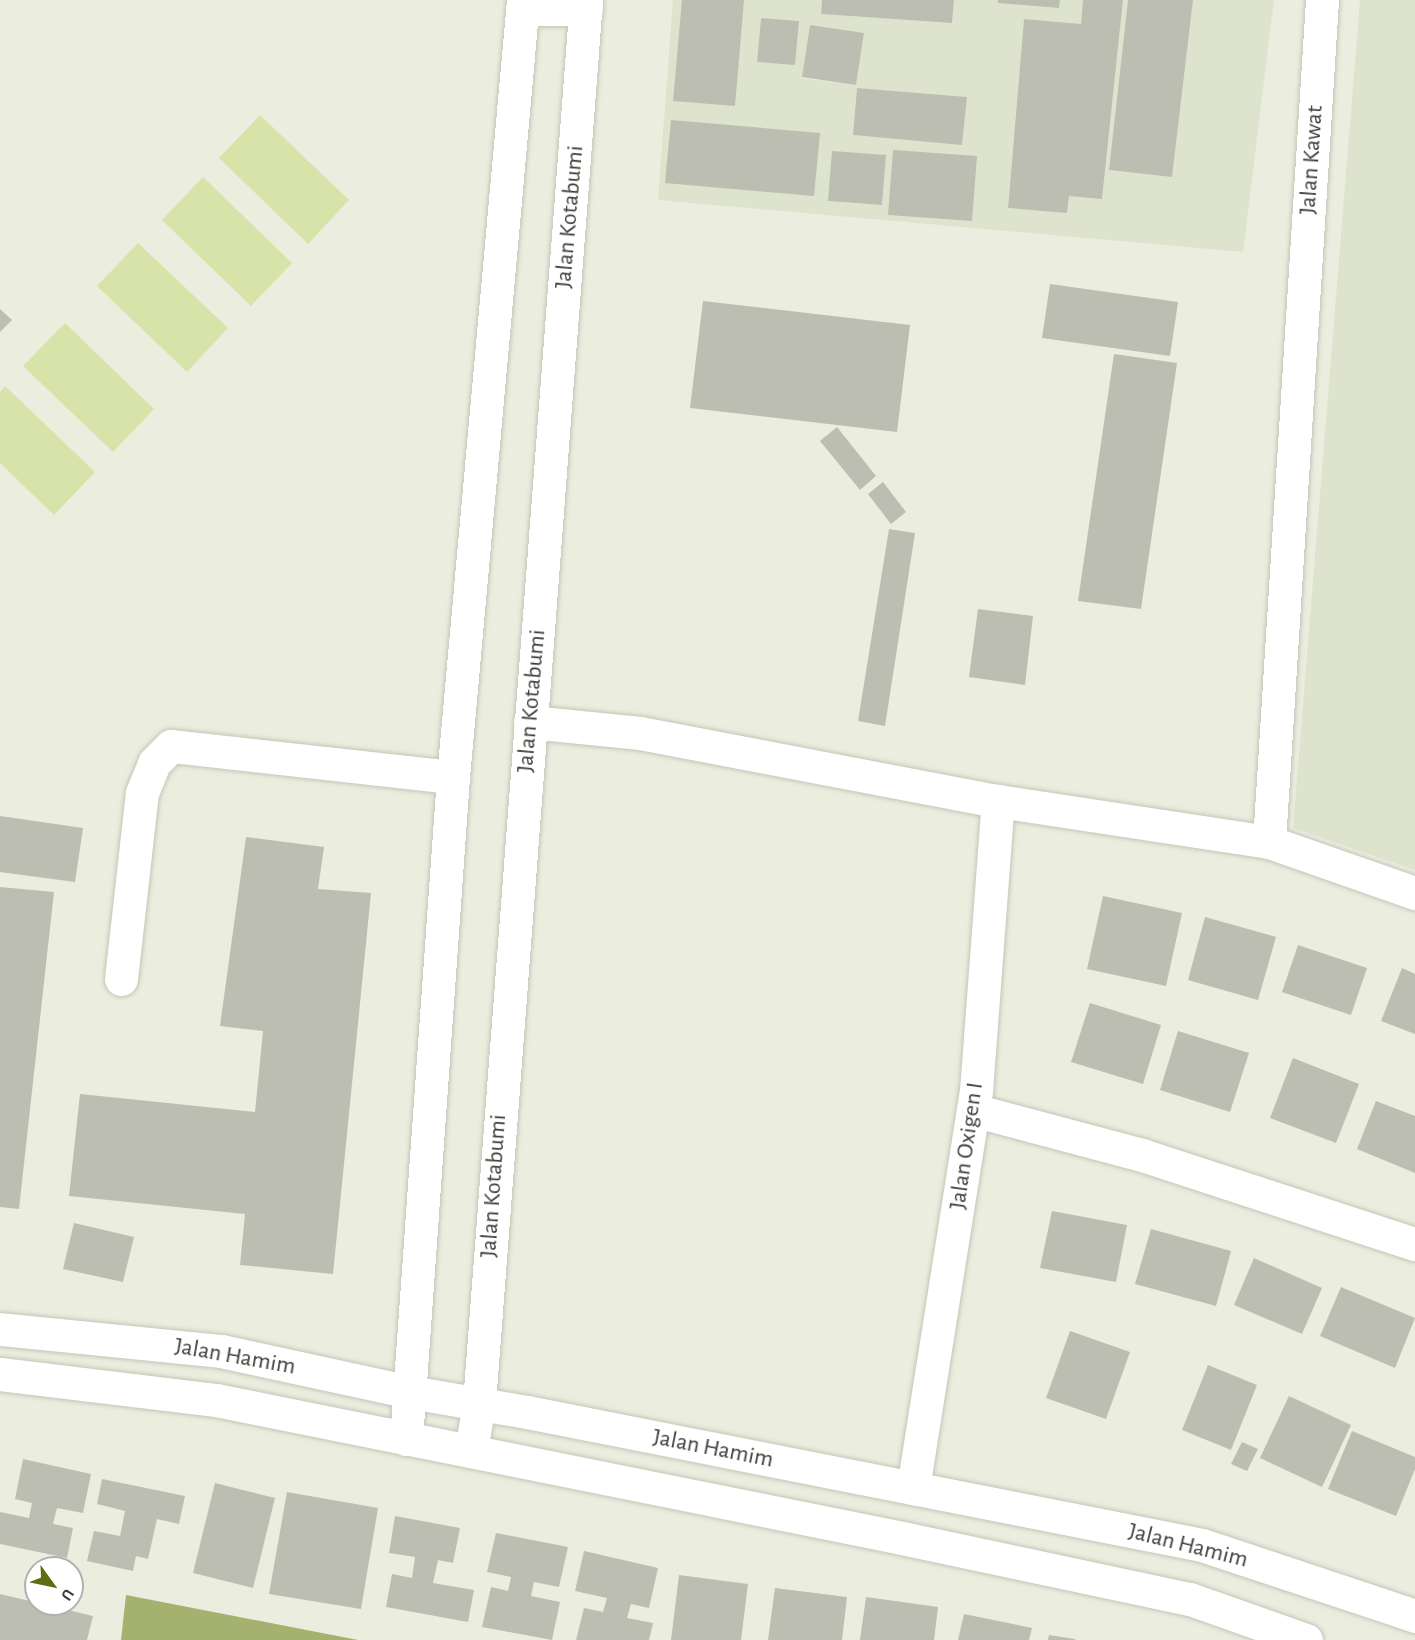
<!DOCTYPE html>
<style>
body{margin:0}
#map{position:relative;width:1415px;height:1640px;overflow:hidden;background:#ebeedf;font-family:"Alegreya Sans",sans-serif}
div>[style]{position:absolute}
.built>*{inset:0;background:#dee3cd}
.green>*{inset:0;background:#d7e3a8}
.forest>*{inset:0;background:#a5b16f}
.building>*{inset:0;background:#bbbeb0}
.roads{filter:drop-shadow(0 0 2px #c3c6b8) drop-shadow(0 0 2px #c3c6b8)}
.minor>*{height:33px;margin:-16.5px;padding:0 16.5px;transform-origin:16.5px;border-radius:16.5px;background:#fff}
span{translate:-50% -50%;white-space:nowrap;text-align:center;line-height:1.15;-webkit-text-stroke:5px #fff;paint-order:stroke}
.street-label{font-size:24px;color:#3c3e38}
.north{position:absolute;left:24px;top:1556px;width:60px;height:60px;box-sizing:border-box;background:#fff;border:2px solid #b1b2af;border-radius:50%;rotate:123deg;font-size:16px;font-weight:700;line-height:24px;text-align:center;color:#3c3e38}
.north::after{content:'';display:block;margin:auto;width:21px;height:27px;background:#606c14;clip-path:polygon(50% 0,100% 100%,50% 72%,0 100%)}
</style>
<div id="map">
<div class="built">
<i style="clip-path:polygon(evenodd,673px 0,822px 0,821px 14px,952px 23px,954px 0,998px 0,998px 3px,1059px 8px,1060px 0,1083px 0,1081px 24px,1024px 19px,1008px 207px,1067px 213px,1069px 196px,1102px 198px,1123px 0,1128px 0,1109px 170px,1172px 177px,1193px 0,1274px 0,1243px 252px,658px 200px,673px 0,761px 18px,799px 21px,795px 65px,757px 62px,761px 18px,673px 0,810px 25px,864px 33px,856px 85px,802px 78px,810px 25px,673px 0,857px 88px,967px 97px,962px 144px,853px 135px,857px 88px,673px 0,893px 150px,972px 221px,889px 215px,893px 150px,673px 0,886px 155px,882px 205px,828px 201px,886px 155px)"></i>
<i style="clip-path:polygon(1360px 0,1415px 0,1415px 870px,1293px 828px)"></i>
</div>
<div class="green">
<i style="clip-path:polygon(260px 115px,349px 200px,308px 244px,219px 158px)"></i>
<i style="clip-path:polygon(203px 177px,292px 263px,251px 306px,162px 220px)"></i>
<i style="clip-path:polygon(138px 243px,228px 328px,187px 372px,97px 286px)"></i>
<i style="clip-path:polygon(65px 323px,154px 409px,113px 452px,23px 366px)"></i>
<i style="clip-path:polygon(5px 386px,95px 472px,54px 515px,0 463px,0 392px)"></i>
</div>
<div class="forest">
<i style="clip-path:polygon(126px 1595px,358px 1640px,121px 1640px)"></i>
</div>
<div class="building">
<i style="clip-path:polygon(682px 0,744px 0,735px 106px,673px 101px)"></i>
<i style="clip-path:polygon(822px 0,954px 0,952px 23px,821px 14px)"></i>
<i style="clip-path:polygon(998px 0,1060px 0,1059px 8px,998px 3px)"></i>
<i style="clip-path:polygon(1083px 0,1123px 0,1102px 199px,1069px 196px,1067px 213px,1008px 208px,1024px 19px,1081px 24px)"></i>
<i style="clip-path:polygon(1128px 0,1193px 0,1172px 177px,1109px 170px)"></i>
<i style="clip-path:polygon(761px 18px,799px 21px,795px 65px,757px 62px)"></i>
<i style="clip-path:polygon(810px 25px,864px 33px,856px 85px,802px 77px)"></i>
<i style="clip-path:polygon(857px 88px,967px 97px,962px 145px,853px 135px)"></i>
<i style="clip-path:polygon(671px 120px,820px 133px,814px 196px,665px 183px)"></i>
<i style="clip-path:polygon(893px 150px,977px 156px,972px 221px,888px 215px)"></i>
<i style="clip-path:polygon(832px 151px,886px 155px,882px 205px,828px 201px)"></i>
<i style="clip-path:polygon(1050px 284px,1178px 302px,1170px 356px,1042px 338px)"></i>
<i style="clip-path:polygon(703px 301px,910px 325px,897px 432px,690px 408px)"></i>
<i style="clip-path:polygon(0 309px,12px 320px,0 332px)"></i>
<i style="clip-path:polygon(1114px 354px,1177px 363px,1141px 609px,1078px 601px)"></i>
<i style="clip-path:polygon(837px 427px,876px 476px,860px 490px,820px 441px)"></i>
<i style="clip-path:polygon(883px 482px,906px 512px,891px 524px,868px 494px)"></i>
<i style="clip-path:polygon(889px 529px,915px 533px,885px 726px,858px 721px)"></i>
<i style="clip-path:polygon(978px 609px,1033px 616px,1025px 685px,969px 677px)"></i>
<i style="clip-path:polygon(0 816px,83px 828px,75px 882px,0 872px)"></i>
<i style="clip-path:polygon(246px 837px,324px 847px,318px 889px,371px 893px,333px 1274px,240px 1265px,245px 1214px,69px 1196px,80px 1094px,255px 1112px,263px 1031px,220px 1026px)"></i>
<i style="clip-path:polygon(0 887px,54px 892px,19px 1209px,0 1207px)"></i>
<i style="clip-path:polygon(1103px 896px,1182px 913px,1166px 986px,1087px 969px)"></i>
<i style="clip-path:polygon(1205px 917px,1276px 937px,1258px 1000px,1188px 980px)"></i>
<i style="clip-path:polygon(1298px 945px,1367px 968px,1351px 1015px,1282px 992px)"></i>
<i style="clip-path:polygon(1402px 968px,1415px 974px,1415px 1034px,1381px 1021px)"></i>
<i style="clip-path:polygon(1090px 1003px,1161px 1025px,1143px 1084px,1071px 1062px)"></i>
<i style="clip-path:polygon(1178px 1031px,1249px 1053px,1230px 1112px,1160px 1090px)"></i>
<i style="clip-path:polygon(1293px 1058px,1359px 1084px,1336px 1143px,1270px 1118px)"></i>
<i style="clip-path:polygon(1376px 1101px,1415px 1116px,1415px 1173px,1357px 1149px)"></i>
<i style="clip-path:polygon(1052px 1211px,1127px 1225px,1116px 1282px,1040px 1268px)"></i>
<i style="clip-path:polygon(74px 1223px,134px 1237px,123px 1282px,63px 1269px)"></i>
<i style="clip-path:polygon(1151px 1229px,1231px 1251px,1216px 1306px,1135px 1284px)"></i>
<i style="clip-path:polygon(1254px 1258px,1322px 1288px,1302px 1334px,1234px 1305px)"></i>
<i style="clip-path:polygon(1341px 1287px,1415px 1318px,1395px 1368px,1320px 1336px)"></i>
<i style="clip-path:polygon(1070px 1331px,1130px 1352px,1106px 1419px,1046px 1398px)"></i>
<i style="clip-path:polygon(1208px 1365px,1257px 1385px,1231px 1450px,1182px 1430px)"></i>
<i style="clip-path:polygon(1289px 1396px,1351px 1425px,1322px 1487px,1260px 1458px)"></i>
<i style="clip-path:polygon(1352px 1431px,1415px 1457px,1415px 1469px,1396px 1516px,1328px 1489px)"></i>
<i style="clip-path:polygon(1242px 1442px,1258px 1449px,1247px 1471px,1231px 1464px)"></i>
<i style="clip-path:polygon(23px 1459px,91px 1474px,83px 1513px,57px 1508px,53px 1524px,73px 1528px,67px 1558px,0 1544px,0 1512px,29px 1518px,32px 1503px,15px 1499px)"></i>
<i style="clip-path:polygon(102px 1479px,185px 1496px,179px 1524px,157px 1519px,148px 1559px,136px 1556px,133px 1571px,87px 1561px,94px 1531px,120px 1536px,125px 1511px,97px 1504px)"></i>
<i style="clip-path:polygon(215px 1483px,275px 1498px,253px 1588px,193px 1573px)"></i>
<i style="clip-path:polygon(287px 1492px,378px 1508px,361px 1609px,269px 1594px)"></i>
<i style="clip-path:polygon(395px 1516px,460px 1528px,453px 1563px,438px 1560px,433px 1583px,474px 1590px,468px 1622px,386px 1607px,392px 1574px,412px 1578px,415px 1557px,389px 1553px)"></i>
<i style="clip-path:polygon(496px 1533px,568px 1547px,559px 1587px,534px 1582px,531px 1596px,560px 1602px,552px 1640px,482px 1627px,491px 1587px,508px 1591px,511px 1577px,487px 1572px)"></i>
<i style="clip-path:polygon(584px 1551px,658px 1568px,649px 1608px,631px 1604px,627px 1618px,653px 1623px,649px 1640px,576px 1640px,584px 1608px,603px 1612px,607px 1598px,575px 1591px)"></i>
<i style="clip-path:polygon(679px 1575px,748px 1584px,741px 1640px,671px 1640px)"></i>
<i style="clip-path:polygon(775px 1588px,847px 1597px,842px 1640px,768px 1640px)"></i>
<i style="clip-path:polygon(0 1594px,93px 1616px,87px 1640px,0 1640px)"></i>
<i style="clip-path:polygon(866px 1597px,938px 1607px,934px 1640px,860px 1640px)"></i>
<i style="clip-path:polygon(964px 1614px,1032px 1628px,1029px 1640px,958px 1640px)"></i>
<i style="clip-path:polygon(1049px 1635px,1075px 1639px,1075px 1640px,1048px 1640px)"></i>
</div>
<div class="roads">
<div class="minor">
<i style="left:1322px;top:0;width:844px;rotate:93.6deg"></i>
<i style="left:1269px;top:842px;width:155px;rotate:19.3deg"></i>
<i style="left:523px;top:9px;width:63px"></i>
<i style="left:530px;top:722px;width:111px;rotate:5.7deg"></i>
<i style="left:640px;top:733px;width:364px;rotate:10.8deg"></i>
<i style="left:998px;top:801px;width:274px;rotate:8.6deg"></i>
<i style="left:121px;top:979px;width:187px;rotate:-83.6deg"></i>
<i style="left:142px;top:793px;width:32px;rotate:-68deg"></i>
<i style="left:154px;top:763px;width:24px;rotate:-45deg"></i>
<i style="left:171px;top:746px;width:284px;rotate:6.3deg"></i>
<i style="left:973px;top:1110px;width:175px;rotate:14.9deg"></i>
<i style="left:1142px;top:1155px;width:287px;rotate:18.1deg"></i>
<i style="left:0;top:1329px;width:222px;rotate:5.7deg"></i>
<i style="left:221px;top:1351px;width:193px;rotate:12.2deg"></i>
<i style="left:410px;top:1392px;width:119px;rotate:9.7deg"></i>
<i style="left:527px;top:1412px;width:688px;rotate:11.15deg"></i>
<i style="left:1202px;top:1545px;width:225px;rotate:18.4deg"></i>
<i style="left:0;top:1374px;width:218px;rotate:6.9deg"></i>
<i style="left:216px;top:1400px;width:700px;rotate:11.37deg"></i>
<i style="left:902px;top:1538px;width:294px;rotate:12deg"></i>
<i style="left:1190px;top:1599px;width:123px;rotate:19.5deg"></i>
<i style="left:406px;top:1439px;width:664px;rotate:-85.94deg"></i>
<i style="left:453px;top:777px;width:780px;rotate:-84.85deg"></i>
<i style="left:471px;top:1451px;width:49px;rotate:-80.5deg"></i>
<i style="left:479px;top:1403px;width:1407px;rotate:-85.64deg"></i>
<i style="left:913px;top:1488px;width:402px;rotate:-81deg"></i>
<i style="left:976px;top:1091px;width:291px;rotate:-85.7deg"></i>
</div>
</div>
<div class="street-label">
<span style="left:1312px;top:160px;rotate:-86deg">Jalan Kawat</span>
<span style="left:570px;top:217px;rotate:-85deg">Jalan Kotabumi</span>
<span style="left:532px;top:701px;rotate:-85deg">Jalan Kotabumi</span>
<span style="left:967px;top:1146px;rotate:-82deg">Jalan Oxigen I</span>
<span style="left:494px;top:1186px;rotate:-86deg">Jalan Kotabumi</span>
<span style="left:235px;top:1357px;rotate:10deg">Jalan Hamim</span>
<span style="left:713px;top:1449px;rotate:11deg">Jalan Hamim</span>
<span style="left:1188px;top:1546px;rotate:14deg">Jalan Hamim</span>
</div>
<div class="north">U</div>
</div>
